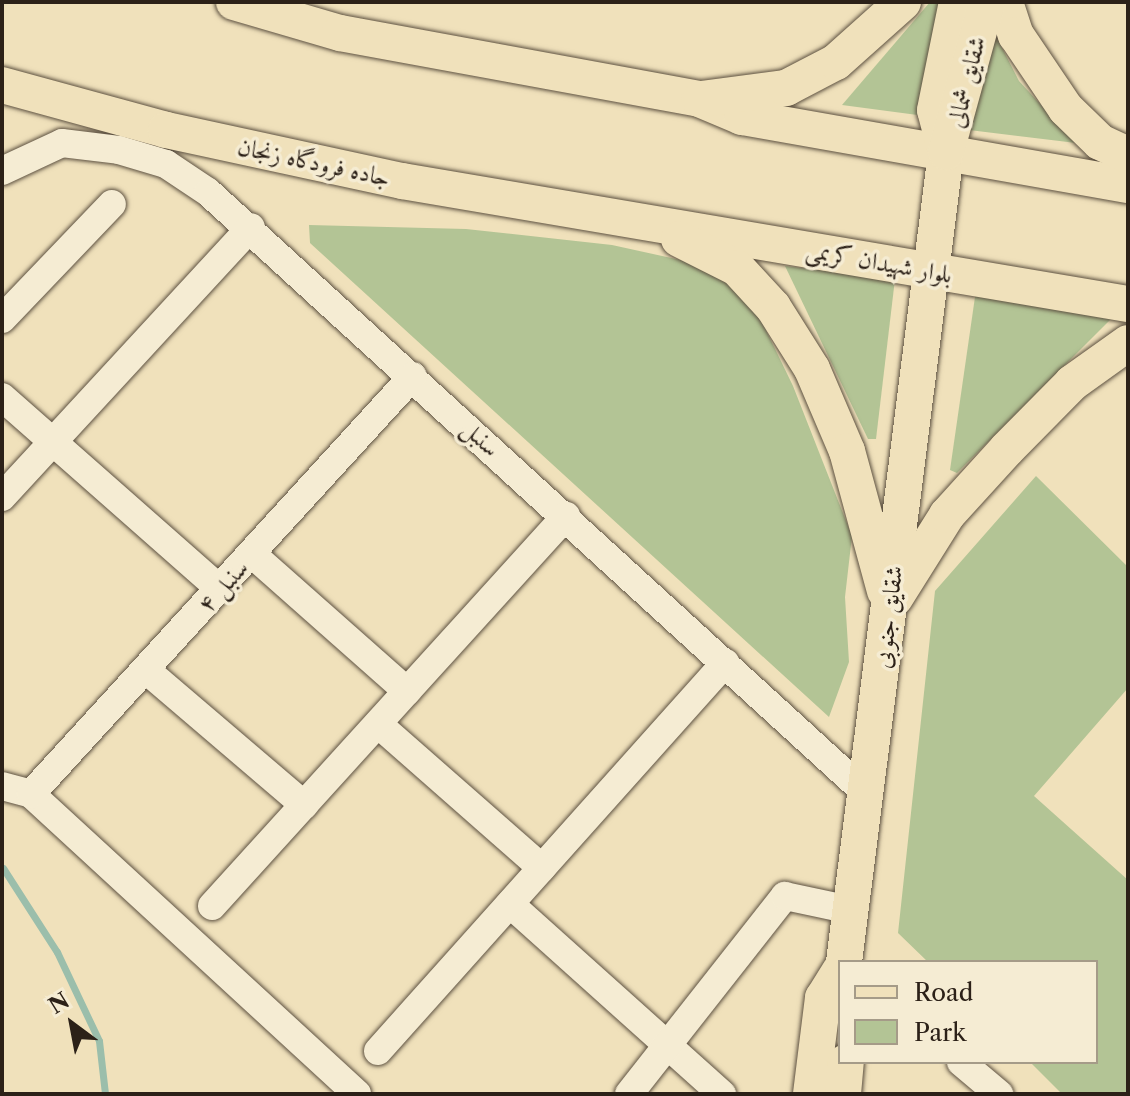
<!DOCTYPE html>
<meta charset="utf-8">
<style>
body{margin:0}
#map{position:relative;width:1130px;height:1096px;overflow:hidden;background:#f0e1bb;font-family:"Libre Caslon Text",Amiri,serif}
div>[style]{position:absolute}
.green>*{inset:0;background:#b3c495}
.stream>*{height:7px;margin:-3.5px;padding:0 3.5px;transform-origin:3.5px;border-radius:3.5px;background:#9bbeab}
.roads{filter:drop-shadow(0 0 2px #5d5141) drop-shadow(0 0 2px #5d5141)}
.minor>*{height:28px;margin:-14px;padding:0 14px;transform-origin:14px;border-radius:14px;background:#f5ecd3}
.major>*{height:36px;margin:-18px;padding:0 18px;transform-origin:18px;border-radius:18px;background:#f0e1bb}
span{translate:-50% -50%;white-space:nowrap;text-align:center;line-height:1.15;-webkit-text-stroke:7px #f5ecd3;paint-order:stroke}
.street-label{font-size:24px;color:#2c2118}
.frame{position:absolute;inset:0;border:4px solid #2c2118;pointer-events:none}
.legend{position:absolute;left:838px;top:960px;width:260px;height:104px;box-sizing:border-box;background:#f5ecd3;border:2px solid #a59b88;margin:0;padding:10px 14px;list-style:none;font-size:24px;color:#2c2118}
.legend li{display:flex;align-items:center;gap:16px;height:40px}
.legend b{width:40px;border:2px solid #a59b88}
.north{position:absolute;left:32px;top:984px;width:80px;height:80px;-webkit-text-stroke:6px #f5ecd3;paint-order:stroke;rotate:328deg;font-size:22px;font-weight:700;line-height:32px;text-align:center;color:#2c2118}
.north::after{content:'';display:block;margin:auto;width:28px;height:36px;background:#2c2118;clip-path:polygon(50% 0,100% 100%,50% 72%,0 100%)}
</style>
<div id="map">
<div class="green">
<i style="clip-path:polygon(930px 2px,942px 2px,925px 116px,842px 105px)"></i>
<i style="clip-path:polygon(996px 36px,1019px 81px,1076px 143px,969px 130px)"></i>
<i style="clip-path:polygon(309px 225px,466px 229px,612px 245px,726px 270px,762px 322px,793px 386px,852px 536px,845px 597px,849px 662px,829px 717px,310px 243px)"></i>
<i style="clip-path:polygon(785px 266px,895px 279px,876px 439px,868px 439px)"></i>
<i style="clip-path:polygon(976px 290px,1112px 318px,957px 473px,950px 470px)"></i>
<i style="clip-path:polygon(1036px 476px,1128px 567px,1128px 688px,1034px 796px,1128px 880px,1128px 1094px,1062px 1094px,1030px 1062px,1096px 1062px,1096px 962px,928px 962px,898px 933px,935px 591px)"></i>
</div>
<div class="stream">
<i style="left:3px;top:868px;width:100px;rotate:57.3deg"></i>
<i style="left:57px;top:952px;width:98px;rotate:64.7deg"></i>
<i style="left:99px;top:1041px;width:53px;rotate:83.5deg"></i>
</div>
<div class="roads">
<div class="minor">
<i style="left:2px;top:171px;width:66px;rotate:-25deg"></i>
<i style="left:62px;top:143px;width:57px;rotate:7deg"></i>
<i style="left:119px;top:150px;width:49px;rotate:16.6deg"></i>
<i style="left:166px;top:164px;width:50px;rotate:33.7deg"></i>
<i style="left:208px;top:192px;width:891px;rotate:42.41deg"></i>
<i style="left:2px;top:319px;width:159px;rotate:-46.3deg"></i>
<i style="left:2px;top:397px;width:290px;rotate:41.4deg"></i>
<i style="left:2px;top:497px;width:367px;rotate:-47.3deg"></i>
<i style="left:252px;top:554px;width:207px;rotate:41.5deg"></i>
<i style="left:146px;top:670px;width:208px;rotate:40.5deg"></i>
<i style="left:378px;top:724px;width:218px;rotate:41.3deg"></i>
<i style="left:2px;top:786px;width:30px;rotate:15deg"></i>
<i style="left:31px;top:794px;width:443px;rotate:42.6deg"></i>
<i style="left:31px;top:794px;width:566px;rotate:-47.58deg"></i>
<i style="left:510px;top:904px;width:285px;rotate:41.9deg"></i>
<i style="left:212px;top:906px;width:527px;rotate:-47.77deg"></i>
<i style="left:378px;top:1051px;width:521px;rotate:-48.19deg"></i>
<i style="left:961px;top:1062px;width:50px;rotate:40.1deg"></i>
<i style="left:629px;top:1094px;width:252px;rotate:-51.8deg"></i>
<i style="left:785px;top:896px;width:67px;rotate:12deg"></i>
</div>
<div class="major">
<i style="left:234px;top:2px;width:110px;rotate:16.3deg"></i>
<i style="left:340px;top:33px;width:365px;rotate:10.4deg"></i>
<i style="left:699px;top:99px;width:47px;rotate:22.7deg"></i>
<i style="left:742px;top:117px;width:392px;rotate:10deg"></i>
<i style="left:1005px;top:2px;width:35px;rotate:72deg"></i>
<i style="left:1016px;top:35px;width:89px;rotate:56deg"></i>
<i style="left:1066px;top:109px;width:47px;rotate:44.1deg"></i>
<i style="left:1100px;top:142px;width:31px;rotate:25deg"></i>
<i style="left:2px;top:85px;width:170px;rotate:15.3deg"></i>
<i style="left:166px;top:130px;width:241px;rotate:12.2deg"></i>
<i style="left:402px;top:181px;width:736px;rotate:9.62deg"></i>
<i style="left:701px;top:99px;width:86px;rotate:-7.4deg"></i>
<i style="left:786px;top:88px;width:56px;rotate:-27.5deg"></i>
<i style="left:836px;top:62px;width:90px;rotate:-41.8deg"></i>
<i style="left:946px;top:152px;width:43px;rotate:-104.7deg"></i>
<i style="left:935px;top:110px;width:110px;rotate:-78.5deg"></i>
<i style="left:679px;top:239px;width:65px;rotate:26.6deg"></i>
<i style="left:737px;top:268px;width:53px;rotate:47.3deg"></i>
<i style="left:773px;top:307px;width:73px;rotate:57.8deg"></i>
<i style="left:812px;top:369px;width:89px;rotate:66.9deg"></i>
<i style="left:847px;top:451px;width:145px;rotate:74.8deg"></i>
<i style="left:895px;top:598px;width:98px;rotate:-57.9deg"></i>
<i style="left:947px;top:515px;width:89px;rotate:-47.7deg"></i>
<i style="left:1007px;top:449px;width:93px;rotate:-45.4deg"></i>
<i style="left:1072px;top:383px;width:69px;rotate:-35.5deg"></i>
<i style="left:844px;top:962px;width:816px;rotate:-82.82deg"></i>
<i style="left:946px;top:152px;width:156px;rotate:-74.7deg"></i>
<i style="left:811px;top:1094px;width:97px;rotate:-82.9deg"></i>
<i style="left:823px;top:998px;width:32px;rotate:-58deg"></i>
<i style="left:843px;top:1094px;width:32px;rotate:-85deg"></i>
</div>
</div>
<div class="street-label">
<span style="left:966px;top:82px;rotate:-76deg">شقایق شمالی</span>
<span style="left:314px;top:162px;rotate:12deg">جاده فرودگاه زنجان</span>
<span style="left:879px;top:262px;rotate:10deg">بلوار شهیدان کریمی</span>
<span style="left:481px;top:438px;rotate:43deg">سنبل</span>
<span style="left:223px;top:586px;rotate:-48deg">سنبل ۴</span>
<span style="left:888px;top:617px;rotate:-83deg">شقایق جنوبی</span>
</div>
<div class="frame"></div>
<ul class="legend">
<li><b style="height:10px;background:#f0e1bb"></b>Road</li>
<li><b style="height:22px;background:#b3c495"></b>Park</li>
</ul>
<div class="north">N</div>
</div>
